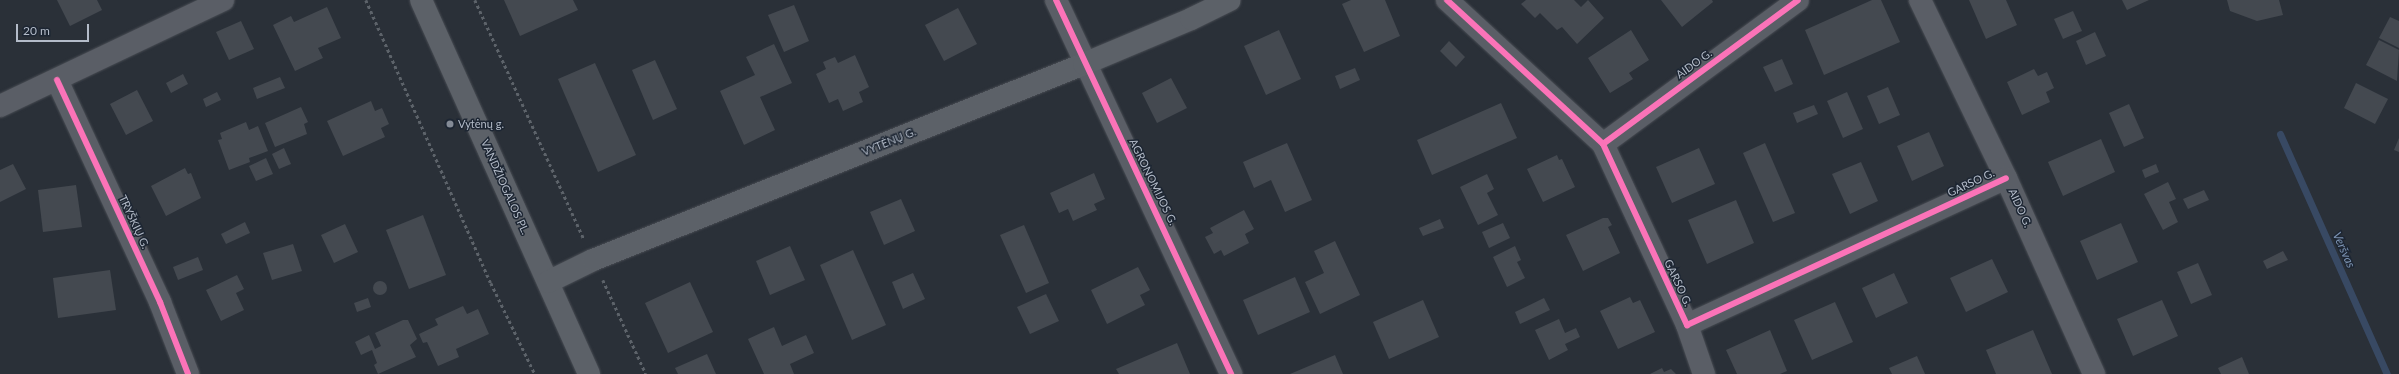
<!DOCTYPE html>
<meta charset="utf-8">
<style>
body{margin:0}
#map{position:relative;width:2399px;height:374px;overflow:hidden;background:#2a3038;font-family:Lato,sans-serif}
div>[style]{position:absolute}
.stream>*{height:7px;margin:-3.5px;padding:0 3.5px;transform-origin:3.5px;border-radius:3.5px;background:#384963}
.building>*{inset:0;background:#444950}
.round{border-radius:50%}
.path>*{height:2.5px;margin-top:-1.25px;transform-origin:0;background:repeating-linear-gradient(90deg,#5d636a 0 3px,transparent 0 6px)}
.roads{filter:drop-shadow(0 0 1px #484c53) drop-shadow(0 0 1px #484c53)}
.minor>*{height:22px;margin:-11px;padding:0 11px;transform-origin:11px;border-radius:11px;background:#5a5e66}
.major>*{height:22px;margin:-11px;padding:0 11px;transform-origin:11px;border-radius:11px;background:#5c6168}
.cycleway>*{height:6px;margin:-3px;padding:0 3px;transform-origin:3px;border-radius:3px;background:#fb73b8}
.dots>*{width:11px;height:11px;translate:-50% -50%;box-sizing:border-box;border:2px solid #1d2633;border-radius:50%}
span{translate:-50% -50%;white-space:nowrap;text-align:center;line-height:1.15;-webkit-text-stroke:3px #1d2633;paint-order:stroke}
.street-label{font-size:11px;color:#b4bcc9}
.poi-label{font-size:11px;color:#b4bcc9}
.left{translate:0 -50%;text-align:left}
.water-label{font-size:12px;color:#7c92b1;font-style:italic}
.scale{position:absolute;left:16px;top:24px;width:73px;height:18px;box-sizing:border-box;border:2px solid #b4bcc9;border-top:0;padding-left:5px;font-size:12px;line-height:14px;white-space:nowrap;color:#b4bcc9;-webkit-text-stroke:3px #1d2633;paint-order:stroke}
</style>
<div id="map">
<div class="stream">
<i style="left:2280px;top:134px;width:263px;rotate:66deg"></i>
</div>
<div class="building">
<i style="clip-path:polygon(57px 0,97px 0,102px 10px,70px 26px)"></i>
<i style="clip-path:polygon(504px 0,573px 0,578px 10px,520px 36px)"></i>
<i style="clip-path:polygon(1351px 0,1385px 0,1400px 36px,1364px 52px,1342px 4px)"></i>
<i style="clip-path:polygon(1526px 0,1574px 0,1581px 7px,1588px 0,1604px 18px,1577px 44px,1562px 27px,1557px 30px,1540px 13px,1535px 18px,1521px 4px)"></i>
<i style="clip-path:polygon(1661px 0,1712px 0,1713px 2px,1682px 27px)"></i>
<i style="clip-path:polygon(1872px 0,1881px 0,1900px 42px,1824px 75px,1805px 30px)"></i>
<i style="clip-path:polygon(1969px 0,2006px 0,2017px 25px,1986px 39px)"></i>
<i style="clip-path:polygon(2122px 0,2149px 0,2127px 10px)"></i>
<i style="clip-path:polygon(2227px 0,2279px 0,2283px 15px,2257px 21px,2230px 11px)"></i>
<i style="clip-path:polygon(794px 5px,809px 41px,784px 52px,768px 15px)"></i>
<i style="clip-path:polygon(327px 7px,341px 38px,318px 48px,323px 58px,295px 71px,273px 25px,291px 16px,294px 22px)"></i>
<i style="clip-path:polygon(958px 8px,977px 44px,944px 61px,925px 25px)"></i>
<i style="clip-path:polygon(2073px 11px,2082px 31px,2063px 39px,2054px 19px)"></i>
<i style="clip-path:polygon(2390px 17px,2399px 21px,2399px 48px,2379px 38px)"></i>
<i style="clip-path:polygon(241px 21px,254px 49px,229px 60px,216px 32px)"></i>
<i style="clip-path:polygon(1279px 30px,1301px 79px,1266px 95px,1244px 46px)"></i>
<i style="clip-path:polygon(1631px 30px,1649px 60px,1629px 73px,1633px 79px,1610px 93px,1588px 58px)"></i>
<i style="clip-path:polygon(2095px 32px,2106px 56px,2086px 65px,2076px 41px)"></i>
<i style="clip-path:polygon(2379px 40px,2399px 50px,2397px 81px,2366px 65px)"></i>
<i style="clip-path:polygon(1449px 41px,1465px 57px,1456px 67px,1440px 51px)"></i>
<i style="clip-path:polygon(774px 44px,792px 83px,760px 97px,775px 130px,744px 145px,720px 91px,755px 75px,746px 57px)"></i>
<i style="clip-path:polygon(855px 55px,869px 87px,859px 92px,863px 102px,843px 111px,838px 99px,829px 103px,816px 74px,826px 69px,823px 62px,835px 57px,838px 63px)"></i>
<i style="clip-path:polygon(1782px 59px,1793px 84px,1775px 92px,1763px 67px)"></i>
<i style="clip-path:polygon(655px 60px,677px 109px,653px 120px,632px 70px)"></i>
<i style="clip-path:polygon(595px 63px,636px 155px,598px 172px,558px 79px)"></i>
<i style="clip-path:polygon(1355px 68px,1360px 80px,1340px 89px,1335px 76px)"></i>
<i style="clip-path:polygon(2034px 69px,2038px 76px,2047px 72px,2054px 88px,2046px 92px,2050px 102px,2022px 115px,2007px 82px)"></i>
<i style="clip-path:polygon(183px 74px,188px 84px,171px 93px,166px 83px)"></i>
<i style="clip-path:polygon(280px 77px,285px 88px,257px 99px,253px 88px)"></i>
<i style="clip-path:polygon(1171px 78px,1187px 108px,1157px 123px,1142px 93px)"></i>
<i style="clip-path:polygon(2356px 83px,2388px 99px,2375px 124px,2344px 108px)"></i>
<i style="clip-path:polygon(1888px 87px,1900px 115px,1879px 124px,1867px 96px)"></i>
<i style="clip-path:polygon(137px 90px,153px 121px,126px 135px,110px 104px)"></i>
<i style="clip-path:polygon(217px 92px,221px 100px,206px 107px,203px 99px)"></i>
<i style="clip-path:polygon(1847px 92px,1863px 129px,1843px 138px,1827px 101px)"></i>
<i style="clip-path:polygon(371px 101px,375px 111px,382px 108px,389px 124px,381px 128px,385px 137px,343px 156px,327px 121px)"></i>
<i style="clip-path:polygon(1501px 103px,1517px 138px,1432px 175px,1417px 140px)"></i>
<i style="clip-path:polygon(2129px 104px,2144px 138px,2124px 147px,2109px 113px)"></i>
<i style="clip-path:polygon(1814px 105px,1818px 114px,1797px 123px,1793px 113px)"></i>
<i style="clip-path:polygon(301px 107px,308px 122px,304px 124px,307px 134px,275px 147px,265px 123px)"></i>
<i style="clip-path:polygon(246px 122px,249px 130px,258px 126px,268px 151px,249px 158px,250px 162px,229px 170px,218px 140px,222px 139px,220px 133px)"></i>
<i style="clip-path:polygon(1929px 132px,1944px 166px,1912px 181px,1897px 146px)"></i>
<i style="clip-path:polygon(2399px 138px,2399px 152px,2394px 150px)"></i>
<i style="clip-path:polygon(2101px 139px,2115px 172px,2063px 196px,2048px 162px)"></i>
<i style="clip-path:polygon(1287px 143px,1312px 200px,1285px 212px,1271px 180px,1254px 188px,1243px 162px)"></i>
<i style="clip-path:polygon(1765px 143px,1795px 213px,1773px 222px,1743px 153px)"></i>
<i style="clip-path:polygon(284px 148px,291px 164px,279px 169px,272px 154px)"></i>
<i style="clip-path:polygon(1699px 148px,1715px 184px,1672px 203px,1656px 167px)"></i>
<i style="clip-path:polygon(1557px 155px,1559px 160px,1562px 159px,1575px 187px,1543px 202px,1527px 169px)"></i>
<i style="clip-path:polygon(266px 158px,273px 174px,256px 181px,249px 166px)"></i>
<i style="clip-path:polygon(1861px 162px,1878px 201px,1850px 214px,1832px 174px)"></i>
<i style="clip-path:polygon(13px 164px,26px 189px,0 202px,0 170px)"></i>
<i style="clip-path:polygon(2156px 164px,2159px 172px,2145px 178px,2142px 170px)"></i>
<i style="clip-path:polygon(185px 168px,188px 174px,191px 173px,201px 198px,166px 216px,151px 186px)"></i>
<i style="clip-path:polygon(1094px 173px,1105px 199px,1094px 204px,1097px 210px,1073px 221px,1068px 209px,1059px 213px,1050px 193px)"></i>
<i style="clip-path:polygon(1487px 174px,1494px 189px,1487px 193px,1498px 215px,1478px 225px,1460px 187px)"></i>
<i style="clip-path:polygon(2168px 182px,2176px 199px,2169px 202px,2178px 222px,2163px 230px,2144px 194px)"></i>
<i style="clip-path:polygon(76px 185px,82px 227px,43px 232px,38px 190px)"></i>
<i style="clip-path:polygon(2204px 190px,2209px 200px,2188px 209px,2183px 199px)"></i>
<i style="clip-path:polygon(901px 199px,915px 231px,884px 245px,870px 212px)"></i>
<i style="clip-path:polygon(1736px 200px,1754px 243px,1707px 264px,1688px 220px)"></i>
<i style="clip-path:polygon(1244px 210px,1254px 229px,1245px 234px,1249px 243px,1224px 256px,1221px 250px,1214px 254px,1205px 237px,1213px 233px,1210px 228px)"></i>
<i style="clip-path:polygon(423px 215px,446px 275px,409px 289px,386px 230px)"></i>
<i style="clip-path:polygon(1603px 218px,1608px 218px,1612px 225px,1608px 227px,1620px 253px,1583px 271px,1566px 235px)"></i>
<i style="clip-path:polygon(1440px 219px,1444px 228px,1423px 236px,1419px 228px)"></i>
<i style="clip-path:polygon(245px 222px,250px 233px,226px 244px,221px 234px)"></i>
<i style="clip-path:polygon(1503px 223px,1510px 238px,1489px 248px,1482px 232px)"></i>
<i style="clip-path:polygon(2121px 223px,2138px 262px,2097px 280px,2080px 241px)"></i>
<i style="clip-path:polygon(345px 224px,358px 252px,334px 263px,321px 235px)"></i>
<i style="clip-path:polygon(1024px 225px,1049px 283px,1026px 293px,1000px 235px)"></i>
<i style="clip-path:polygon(1335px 241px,1360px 295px,1320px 314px,1305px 282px,1324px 273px,1314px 251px)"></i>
<i style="clip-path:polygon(293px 244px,302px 271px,272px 280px,263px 253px)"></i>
<i style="clip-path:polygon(790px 246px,805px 280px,770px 295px,756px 261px)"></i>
<i style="clip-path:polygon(1515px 246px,1521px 260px,1517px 262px,1525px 278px,1507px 287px,1493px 257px)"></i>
<i style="clip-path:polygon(853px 250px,886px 325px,852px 340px,820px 265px)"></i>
<i style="clip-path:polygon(2283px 251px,2288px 260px,2267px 269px,2263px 261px)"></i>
<i style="clip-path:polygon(198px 257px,203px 270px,178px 280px,173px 267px)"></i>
<i style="clip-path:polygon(1992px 259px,2008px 292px,1966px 312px,1950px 278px)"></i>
<i style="clip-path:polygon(2198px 263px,2212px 295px,2191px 304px,2177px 272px)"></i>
<i style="clip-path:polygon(1138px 267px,1150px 290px,1140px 295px,1145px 305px,1107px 324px,1091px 290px)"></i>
<i style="clip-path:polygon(110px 270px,116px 310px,58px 318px,53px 278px)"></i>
<i style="clip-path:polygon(913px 273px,925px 299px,903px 309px,892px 282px)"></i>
<i style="clip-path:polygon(1894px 273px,1908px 303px,1876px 318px,1862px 288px)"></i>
<i style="clip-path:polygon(237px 275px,244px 289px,236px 293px,244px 310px,221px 321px,206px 290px)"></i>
<i style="clip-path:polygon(1295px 277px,1310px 312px,1258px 335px,1243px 300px)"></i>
<i class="round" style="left:373px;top:281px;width:14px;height:14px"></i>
<i style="clip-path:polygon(690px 282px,713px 332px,668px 353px,645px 303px)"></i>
<i style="clip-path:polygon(1046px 294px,1059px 321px,1030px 334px,1017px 307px)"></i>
<i style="clip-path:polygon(1630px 297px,1633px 303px,1640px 300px,1655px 332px,1618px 349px,1600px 311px)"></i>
<i style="clip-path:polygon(368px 298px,371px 307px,357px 312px,354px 303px)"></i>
<i style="clip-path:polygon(1544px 298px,1550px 310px,1520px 324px,1515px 312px)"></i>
<i style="clip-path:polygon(1423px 300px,1439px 337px,1389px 359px,1373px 322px)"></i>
<i style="clip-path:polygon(2162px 300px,2178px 336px,2133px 356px,2117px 319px)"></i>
<i style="clip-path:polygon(1835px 302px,1853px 342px,1812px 360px,1794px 320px)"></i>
<i style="clip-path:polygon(463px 306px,467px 314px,478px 309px,489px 334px,456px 349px,459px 357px,438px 366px,427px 342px,423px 343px,419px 334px,438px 325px,435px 319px)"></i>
<i style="clip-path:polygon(1559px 319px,1565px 333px,1576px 328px,1580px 337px,1565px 344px,1568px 350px,1549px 360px,1535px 330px)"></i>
<i style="clip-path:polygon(403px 320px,408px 320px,417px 339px,410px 345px,416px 357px,378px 374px,374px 365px,377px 363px,372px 350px,361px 355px,355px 342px,369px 335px,375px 349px,381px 346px,375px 333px)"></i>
<i style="clip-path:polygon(774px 327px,782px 346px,806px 335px,814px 353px,790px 364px,794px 374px,764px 374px,748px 339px)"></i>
<i style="clip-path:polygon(1770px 330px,1787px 371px,1780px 374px,1737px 374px,1726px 350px)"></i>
<i style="clip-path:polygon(2033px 330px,2052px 374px,1996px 374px,1986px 350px)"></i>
<i style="clip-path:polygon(1177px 343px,1190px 374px,1119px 374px,1116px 369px)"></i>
<i style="clip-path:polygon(707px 354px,716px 374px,678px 374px,675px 368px)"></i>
<i style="clip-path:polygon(1335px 355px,1343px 374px,1290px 374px)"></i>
<i style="clip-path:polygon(1917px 356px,1925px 374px,1892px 374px,1889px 368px)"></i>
<i style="clip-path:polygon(2242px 357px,2249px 374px,2221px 374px,2218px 368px)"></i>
<i style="clip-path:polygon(1662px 368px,1664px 372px,1671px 369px,1676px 374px,1650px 374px)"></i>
</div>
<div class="path">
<i style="left:366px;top:0;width:309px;rotate:66.2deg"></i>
<i style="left:491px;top:283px;width:101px;rotate:64.2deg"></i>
<i style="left:475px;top:0;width:263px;rotate:65.5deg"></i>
<i style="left:603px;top:280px;width:103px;rotate:65.4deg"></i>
</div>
<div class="roads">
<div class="minor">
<i style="left:1056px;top:0;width:413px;rotate:64.9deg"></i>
<i style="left:1447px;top:0;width:212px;rotate:42.7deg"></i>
<i style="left:1603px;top:144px;width:200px;rotate:65.1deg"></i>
<i style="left:1687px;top:325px;width:351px;rotate:-24.7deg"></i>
<i style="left:1920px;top:0;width:198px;rotate:64.2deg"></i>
<i style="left:2006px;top:178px;width:215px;rotate:65.8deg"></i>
<i style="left:57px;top:80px;width:245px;rotate:65.1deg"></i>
<i style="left:160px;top:302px;width:77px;rotate:68.7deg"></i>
<i style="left:0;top:106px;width:247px;rotate:-25.4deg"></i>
<i style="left:1603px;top:144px;width:242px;rotate:-36.4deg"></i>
<i style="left:1687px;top:325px;width:52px;rotate:70.9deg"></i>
</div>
<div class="major">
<i style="left:421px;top:0;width:410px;rotate:65.8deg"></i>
<i style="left:548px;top:282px;width:50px;rotate:-26.1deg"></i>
<i style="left:593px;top:260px;width:529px;rotate:-21.76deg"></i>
<i style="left:1084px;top:64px;width:116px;rotate:-22.8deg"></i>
<i style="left:1191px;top:19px;width:43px;rotate:-26deg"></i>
</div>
</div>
<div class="cycleway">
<i style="left:1056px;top:0;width:413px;rotate:64.9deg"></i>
<i style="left:1447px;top:0;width:212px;rotate:42.7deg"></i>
<i style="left:1603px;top:144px;width:200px;rotate:65.1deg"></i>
<i style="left:1687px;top:325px;width:351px;rotate:-24.7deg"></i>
<i style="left:57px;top:80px;width:245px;rotate:65.1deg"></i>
<i style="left:160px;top:302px;width:77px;rotate:68.7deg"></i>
<i style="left:1603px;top:144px;width:242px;rotate:-36.4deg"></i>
</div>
<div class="dots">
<i style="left:450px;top:124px;background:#848b96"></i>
</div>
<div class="street-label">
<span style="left:1694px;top:64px;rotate:-36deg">AIDO G.</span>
<span style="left:889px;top:142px;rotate:-22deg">VYTĖNŲ G.</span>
<span style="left:1153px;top:182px;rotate:64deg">AGRONOMIJOS G.</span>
<span style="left:1971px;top:183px;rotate:-25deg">GARSO G.</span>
<span style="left:505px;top:187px;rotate:66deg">VANDŽIOGALOS PL.</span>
<span style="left:2020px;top:208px;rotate:66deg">AIDO G.</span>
<span style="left:134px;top:222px;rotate:65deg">TRYŠKIŲ G.</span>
<span style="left:1678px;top:283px;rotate:65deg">GARSO G.</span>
</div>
<div class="poi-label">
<span class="left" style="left:458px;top:124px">Vytėnų g.</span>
</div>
<div class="water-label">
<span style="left:2344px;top:250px;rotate:66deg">Veršvas</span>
</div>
<div class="scale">20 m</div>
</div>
